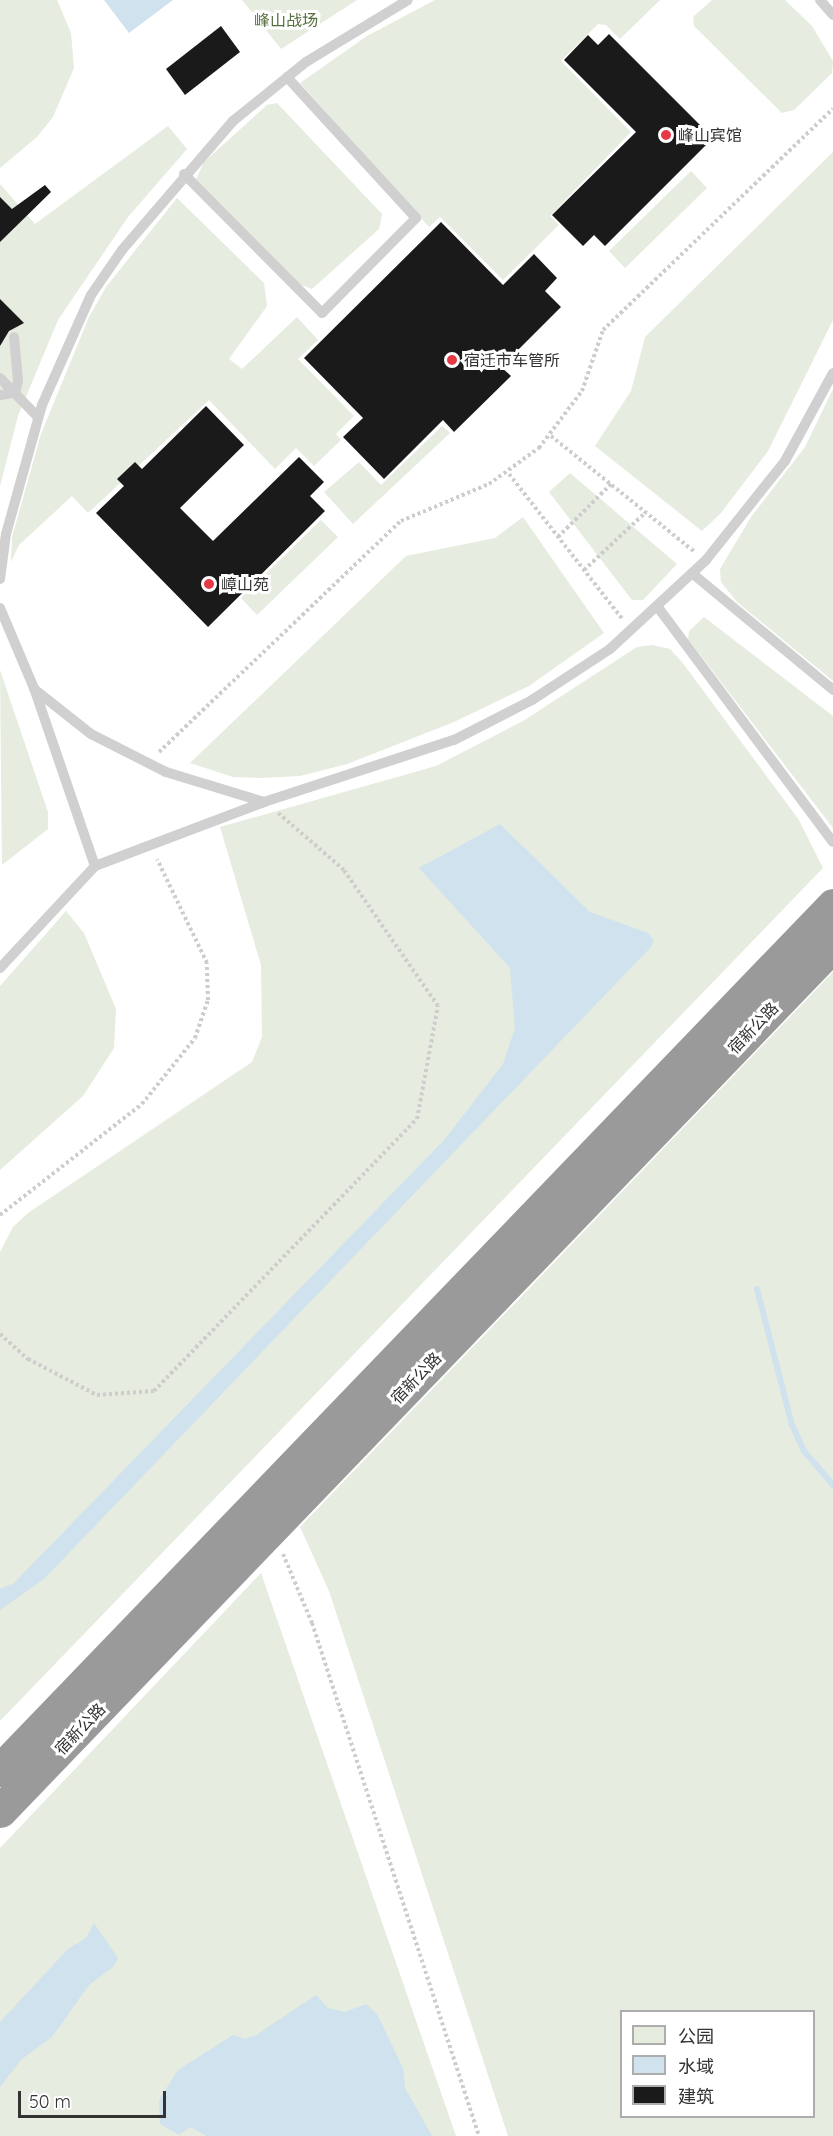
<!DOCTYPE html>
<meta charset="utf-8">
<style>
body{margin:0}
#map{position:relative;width:833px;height:2136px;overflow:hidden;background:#fff;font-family:Quicksand,"Noto Sans SC",sans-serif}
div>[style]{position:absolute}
.green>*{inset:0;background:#e6ecdf}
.water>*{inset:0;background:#cfe2ee}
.stream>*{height:6px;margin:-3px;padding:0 3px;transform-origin:3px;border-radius:3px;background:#cfe2ee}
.building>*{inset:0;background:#1a1a1a}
.path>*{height:4px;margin-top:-2px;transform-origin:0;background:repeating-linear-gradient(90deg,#cdcdcd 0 3px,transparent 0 6px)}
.lane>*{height:10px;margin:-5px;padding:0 5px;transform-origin:5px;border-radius:5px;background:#d0d0d0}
.highway>*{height:33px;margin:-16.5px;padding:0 16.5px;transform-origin:16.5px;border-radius:16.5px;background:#9a9a9a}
.dots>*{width:16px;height:16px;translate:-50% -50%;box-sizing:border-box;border:3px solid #fff;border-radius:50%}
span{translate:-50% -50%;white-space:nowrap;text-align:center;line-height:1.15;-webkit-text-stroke:6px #fff;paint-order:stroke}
.park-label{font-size:16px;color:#56703f}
.poi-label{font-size:16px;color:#333}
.left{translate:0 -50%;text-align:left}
.street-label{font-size:16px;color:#333}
.legend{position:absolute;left:620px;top:2010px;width:195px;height:108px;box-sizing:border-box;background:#fff;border:2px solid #adadad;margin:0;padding:8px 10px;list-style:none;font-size:18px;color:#333}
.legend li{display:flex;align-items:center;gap:12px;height:30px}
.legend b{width:30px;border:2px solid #adadad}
.scale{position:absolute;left:18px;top:2091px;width:148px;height:27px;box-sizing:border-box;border:3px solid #333;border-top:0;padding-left:8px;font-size:18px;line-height:21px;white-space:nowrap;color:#333;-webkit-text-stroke:4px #fff;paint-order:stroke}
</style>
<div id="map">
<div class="green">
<i style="clip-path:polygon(0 0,57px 0,71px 33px,74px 68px,53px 117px,37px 137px,0 168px)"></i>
<i style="clip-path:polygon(242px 0,357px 0,281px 49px)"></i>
<i style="clip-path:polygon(435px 0,660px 0,620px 39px,606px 25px,598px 24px,561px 61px,631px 132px,550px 216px,559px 225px,503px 280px,440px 217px,429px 227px,300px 83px,367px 36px)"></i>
<i style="clip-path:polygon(712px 0,785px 0,812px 26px,833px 61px,832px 73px,794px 110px,782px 113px,694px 26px,693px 17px)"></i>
<i style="clip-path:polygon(277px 103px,382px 214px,379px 229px,312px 289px,301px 285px,196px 179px,204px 162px,267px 105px)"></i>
<i style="clip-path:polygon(168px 126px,187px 149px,128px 217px,58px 320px,18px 416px,0 486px,0 184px,35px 224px)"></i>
<i style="clip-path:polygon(833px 152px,833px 320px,768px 451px,721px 513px,702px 531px,595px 446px,631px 391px,645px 337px)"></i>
<i style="clip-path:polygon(691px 171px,707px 188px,625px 268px,609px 251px)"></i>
<i style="clip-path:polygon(177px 198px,264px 283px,267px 306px,229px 359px,242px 369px,297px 317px,318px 340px,298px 359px,354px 416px,336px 434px,341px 440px,314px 466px,296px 448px,275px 469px,209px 400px,88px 513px,72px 496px,19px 545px,11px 562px,12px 537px,41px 434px,89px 317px,106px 287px)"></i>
<i style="clip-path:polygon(833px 389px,833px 681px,737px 602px,721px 582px,720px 569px,751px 517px,805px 447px)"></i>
<i style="clip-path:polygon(442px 426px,450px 433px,353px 524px,324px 492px,359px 462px,381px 485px)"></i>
<i style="clip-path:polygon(570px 473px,677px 564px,643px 600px,632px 600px,549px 492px)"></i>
<i style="clip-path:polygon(523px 517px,604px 633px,529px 686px,454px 722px,347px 764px,300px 776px,260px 778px,233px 777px,190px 763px,406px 556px,495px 538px)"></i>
<i style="clip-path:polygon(321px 520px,338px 537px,257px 615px,241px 598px)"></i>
<i style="clip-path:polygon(704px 617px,833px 716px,833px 828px,688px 639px,689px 631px)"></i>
<i style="clip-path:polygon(652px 645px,670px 649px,682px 662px,799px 820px,823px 868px,0 1721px,0 1252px,13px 1227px,28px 1213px,252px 1062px,262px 1037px,261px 965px,220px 827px,436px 766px,523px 721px,637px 647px)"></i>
<i style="clip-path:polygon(0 670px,48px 812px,48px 829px,2px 865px)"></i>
<i style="clip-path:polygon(66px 911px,84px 933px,116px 1009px,114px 1048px,83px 1096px,0 1170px,0 986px)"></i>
<i style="clip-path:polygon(evenodd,833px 972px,833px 2136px,508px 2136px,329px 1591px,300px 1527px,833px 972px,622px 2012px,814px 2012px,814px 2116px,622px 2116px,622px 2012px)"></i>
<i style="clip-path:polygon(261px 1573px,456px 2136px,0 2136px,0 1848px)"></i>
</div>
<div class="water">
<i style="clip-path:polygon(104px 0,173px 0,129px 33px)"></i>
<i style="clip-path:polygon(500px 824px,590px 912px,648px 933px,654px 940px,651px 947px,44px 1579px,0 1610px,0 1589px,14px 1583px,445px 1139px,503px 1064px,515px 1028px,510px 968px,419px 868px)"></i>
<i style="clip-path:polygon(94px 1923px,118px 1958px,113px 1967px,89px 1985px,52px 2037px,22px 2059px,0 2087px,0 2022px,68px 1949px,86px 1938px)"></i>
<i style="clip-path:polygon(316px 1995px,328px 2008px,345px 2012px,366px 2004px,377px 2014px,403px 2068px,405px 2088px,432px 2136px,207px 2136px,190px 2127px,179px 2135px,160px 2124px,159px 2100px,178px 2070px,233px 2035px,245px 2039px,256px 2035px)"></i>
</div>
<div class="stream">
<i style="left:757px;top:1289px;width:140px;rotate:75.6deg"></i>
<i style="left:792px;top:1425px;width:29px;rotate:65deg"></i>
<i style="left:804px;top:1451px;width:45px;rotate:49.5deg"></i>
</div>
<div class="building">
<i style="clip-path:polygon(221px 26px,240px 52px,185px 95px,166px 69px)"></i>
<i style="clip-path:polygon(609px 34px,713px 138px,605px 246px,594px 235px,583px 246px,552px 215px,636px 132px,564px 60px,588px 35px,598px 45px)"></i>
<i style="clip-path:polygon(45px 185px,51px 192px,0 242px,0 197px,12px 209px)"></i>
<i style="clip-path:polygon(441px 222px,503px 285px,534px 254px,557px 278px,545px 291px,561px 307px,501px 367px,511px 376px,454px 432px,443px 420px,384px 479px,343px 437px,363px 418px,304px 358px)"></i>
<i style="clip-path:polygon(0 299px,24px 323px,9px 331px,0 346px)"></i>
<i style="clip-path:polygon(206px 406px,244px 445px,180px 508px,213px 541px,299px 457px,324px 482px,310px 496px,325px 511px,208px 627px,96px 513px,124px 486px,117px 479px,135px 462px,142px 469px)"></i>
</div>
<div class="path">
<i style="left:551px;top:436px;width:185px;rotate:38.9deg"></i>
<i style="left:509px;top:474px;width:185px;rotate:52deg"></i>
<i style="left:558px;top:537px;width:75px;rotate:-45deg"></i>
<i style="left:584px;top:570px;width:85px;rotate:-43.1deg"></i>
<i style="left:159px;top:752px;width:335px;rotate:-43.7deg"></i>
<i style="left:401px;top:521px;width:95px;rotate:-22.8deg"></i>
<i style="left:489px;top:484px;width:62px;rotate:-35.8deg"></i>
<i style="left:539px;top:448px;width:71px;rotate:-53deg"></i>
<i style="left:582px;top:391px;width:65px;rotate:-71deg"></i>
<i style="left:603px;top:330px;width:319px;rotate:-43.9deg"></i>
<i style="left:0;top:1215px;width:180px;rotate:-38deg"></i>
<i style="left:142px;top:1104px;width:85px;rotate:-51.2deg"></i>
<i style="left:195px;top:1038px;width:40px;rotate:-71.1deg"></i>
<i style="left:208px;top:1000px;width:37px;rotate:-92deg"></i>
<i style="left:207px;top:963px;width:115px;rotate:-115.7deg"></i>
<i style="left:0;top:1334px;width:38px;rotate:42deg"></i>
<i style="left:28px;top:1359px;width:78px;rotate:27.6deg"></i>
<i style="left:97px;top:1395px;width:57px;rotate:-4deg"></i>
<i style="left:154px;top:1391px;width:378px;rotate:-46deg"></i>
<i style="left:417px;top:1119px;width:115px;rotate:-79.5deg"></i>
<i style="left:438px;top:1006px;width:165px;rotate:-124.7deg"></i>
<i style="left:344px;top:870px;width:89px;rotate:-139.1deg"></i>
<i style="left:283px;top:1554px;width:75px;rotate:67.2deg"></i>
<i style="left:312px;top:1623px;width:539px;rotate:71.97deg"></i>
</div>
<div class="lane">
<i style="left:820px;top:0;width:20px;rotate:49deg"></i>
<i style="left:184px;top:174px;width:196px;rotate:45.2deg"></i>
<i style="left:322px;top:313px;width:134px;rotate:-45.3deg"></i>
<i style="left:416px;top:218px;width:191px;rotate:-132.5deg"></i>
<i style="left:0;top:378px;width:54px;rotate:45.7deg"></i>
<i style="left:0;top:395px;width:15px;rotate:-8deg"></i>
<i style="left:15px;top:393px;width:12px;rotate:-76deg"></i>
<i style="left:18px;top:381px;width:44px;rotate:-95.2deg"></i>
<i style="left:693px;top:574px;width:182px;rotate:39.6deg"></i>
<i style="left:0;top:579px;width:45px;rotate:-82.4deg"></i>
<i style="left:6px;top:534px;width:134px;rotate:-74.4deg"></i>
<i style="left:42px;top:405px;width:120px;rotate:-66deg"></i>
<i style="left:91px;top:295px;width:55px;rotate:-55.4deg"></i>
<i style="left:122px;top:250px;width:170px;rotate:-49.3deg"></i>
<i style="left:233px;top:121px;width:94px;rotate:-38.9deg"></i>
<i style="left:306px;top:62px;width:119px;rotate:-31.3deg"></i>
<i style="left:657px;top:606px;width:294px;rotate:53.3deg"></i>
<i style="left:0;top:608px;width:87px;rotate:67deg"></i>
<i style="left:34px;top:688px;width:188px;rotate:71.1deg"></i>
<i style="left:34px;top:689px;width:73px;rotate:38.3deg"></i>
<i style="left:91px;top:734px;width:84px;rotate:26.9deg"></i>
<i style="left:166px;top:772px;width:102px;rotate:17deg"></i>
<i style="left:0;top:968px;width:139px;rotate:-47deg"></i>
<i style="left:95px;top:866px;width:181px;rotate:-20.7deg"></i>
<i style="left:264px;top:802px;width:200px;rotate:-18.1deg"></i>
<i style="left:454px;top:740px;width:88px;rotate:-27.1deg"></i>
<i style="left:532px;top:700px;width:93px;rotate:-33.2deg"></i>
<i style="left:610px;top:649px;width:131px;rotate:-42.8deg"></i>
<i style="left:706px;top:560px;width:127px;rotate:-51.4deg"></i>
<i style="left:785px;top:461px;width:100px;rotate:-61.4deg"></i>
</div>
<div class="highway">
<i style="left:0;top:1770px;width:1201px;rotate:-46.08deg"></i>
<i style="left:0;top:1811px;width:1202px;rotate:-46.11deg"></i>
</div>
<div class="dots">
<i style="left:666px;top:135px;background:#e63946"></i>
<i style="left:452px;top:360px;background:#e63946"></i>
<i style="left:209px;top:584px;background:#e63946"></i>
</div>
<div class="park-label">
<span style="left:286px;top:20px">峰山战场</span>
</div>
<div class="poi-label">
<span class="left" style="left:678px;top:135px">峰山宾馆</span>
<span class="left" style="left:464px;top:360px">宿迁市车管所</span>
<span class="left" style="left:221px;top:584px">嶂山苑</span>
</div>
<div class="street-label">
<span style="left:753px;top:1028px;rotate:-46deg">宿新公路</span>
<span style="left:416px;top:1378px;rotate:-46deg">宿新公路</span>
<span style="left:80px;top:1729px;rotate:-46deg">宿新公路</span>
</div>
<ul class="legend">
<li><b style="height:16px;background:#e6ecdf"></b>公园</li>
<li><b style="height:16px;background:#cfe2ee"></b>水域</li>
<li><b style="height:16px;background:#1a1a1a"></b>建筑</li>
</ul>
<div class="scale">50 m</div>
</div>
